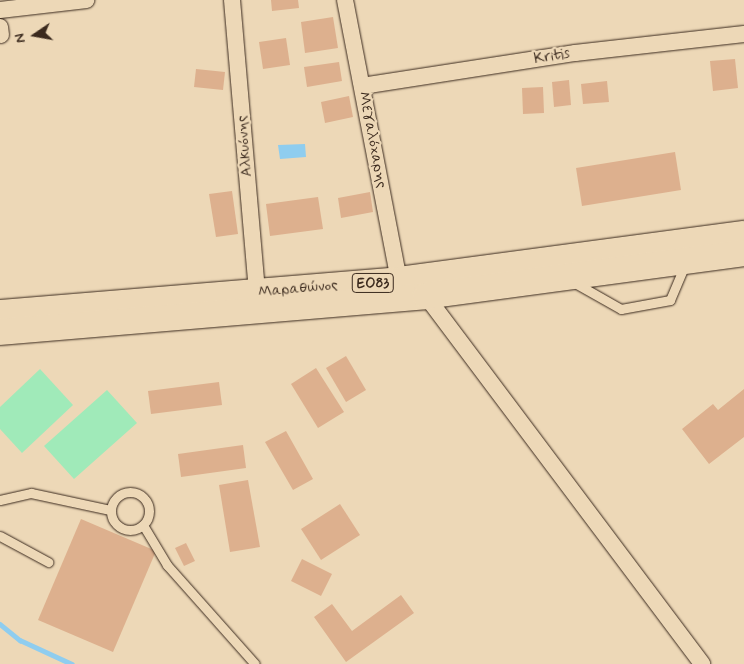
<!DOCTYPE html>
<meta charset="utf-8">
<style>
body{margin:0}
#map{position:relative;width:744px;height:664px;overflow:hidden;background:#edd8b7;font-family:Mynerve,sans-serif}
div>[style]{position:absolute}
.green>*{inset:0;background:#a0eab9}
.water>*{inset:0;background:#8fcdef}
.stream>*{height:4.5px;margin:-2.25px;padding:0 2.25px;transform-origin:2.25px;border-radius:2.25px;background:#8fcdef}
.building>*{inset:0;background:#ddb08e}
.roads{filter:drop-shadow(0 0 1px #3b2a1e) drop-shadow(0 0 1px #3b2a1e)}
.service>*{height:9px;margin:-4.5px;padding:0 4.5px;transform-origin:4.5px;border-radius:4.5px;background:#edd8b7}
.service>.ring{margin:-4.5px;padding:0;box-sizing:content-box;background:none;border:9px solid #edd8b7;border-radius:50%}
.minor>*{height:16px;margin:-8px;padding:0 8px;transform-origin:8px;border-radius:8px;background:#edd8b7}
.primary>*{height:26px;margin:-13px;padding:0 13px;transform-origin:13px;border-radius:13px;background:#edd8b7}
span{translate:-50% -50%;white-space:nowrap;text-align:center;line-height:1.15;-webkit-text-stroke:4.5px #edd8b7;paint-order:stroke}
.shield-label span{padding:1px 4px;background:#edd8b7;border:1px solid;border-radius:4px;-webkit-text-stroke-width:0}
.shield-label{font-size:14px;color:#3b2a1e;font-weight:700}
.street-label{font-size:15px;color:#3b2a1e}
.north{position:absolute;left:10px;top:10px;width:50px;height:50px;-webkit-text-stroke:4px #edd8b7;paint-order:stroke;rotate:258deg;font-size:14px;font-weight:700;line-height:20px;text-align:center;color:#3b2a1e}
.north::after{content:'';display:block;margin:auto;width:18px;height:22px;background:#3b2a1e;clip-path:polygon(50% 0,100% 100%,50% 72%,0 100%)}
</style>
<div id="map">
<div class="green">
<i style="clip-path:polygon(40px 369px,73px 405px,22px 453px,0 429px,0 407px)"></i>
<i style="clip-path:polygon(107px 390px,137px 423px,74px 479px,44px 446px)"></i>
</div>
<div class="water">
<i style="clip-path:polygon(305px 144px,306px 157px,280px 159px,278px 145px)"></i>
</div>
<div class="stream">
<i style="left:0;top:624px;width:26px;rotate:39deg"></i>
<i style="left:20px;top:640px;width:57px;rotate:24.8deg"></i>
</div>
<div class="building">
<i style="clip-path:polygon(271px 0,298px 0,299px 8px,272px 11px)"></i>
<i style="clip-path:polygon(333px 17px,338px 48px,305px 53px,301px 22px)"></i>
<i style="clip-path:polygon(286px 38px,290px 65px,263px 69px,259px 42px)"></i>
<i style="clip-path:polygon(735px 59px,738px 88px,713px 91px,710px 61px)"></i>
<i style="clip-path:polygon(339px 62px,342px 81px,307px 87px,304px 67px)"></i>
<i style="clip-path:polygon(196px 69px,225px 72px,223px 90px,194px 87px)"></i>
<i style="clip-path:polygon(569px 80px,571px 105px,554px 107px,552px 82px)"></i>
<i style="clip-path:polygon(607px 81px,609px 102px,583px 104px,581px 84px)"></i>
<i style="clip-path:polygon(543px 87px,544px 113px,523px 114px,522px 88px)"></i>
<i style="clip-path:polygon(349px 96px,353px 117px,325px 123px,321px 102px)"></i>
<i style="clip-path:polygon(675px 152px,681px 190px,582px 206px,576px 168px)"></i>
<i style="clip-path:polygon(232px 191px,238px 234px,216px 237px,209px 194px)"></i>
<i style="clip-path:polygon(370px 192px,373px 212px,341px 218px,338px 198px)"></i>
<i style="clip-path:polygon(318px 197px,323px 229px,270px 236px,266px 204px)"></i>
<i style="clip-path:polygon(346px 356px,366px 390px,346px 402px,326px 368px)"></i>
<i style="clip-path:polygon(316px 368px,344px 412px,318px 428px,291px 384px)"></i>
<i style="clip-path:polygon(219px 382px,222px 405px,151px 414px,148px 391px)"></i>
<i style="clip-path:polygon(744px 389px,744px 437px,709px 464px,682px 429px,713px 404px,718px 410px)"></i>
<i style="clip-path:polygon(286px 431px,313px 479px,293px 490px,265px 442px)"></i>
<i style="clip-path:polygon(243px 445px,246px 468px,181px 477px,178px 454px)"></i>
<i style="clip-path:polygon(248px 480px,260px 547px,230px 552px,219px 485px)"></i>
<i style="clip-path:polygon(340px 504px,360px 535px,321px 560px,301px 529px)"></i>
<i style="clip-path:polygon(81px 519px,156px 551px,113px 652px,38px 620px)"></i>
<i style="clip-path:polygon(186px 543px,195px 561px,184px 566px,175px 548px)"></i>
<i style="clip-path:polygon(302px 559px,332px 574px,321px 596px,291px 581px)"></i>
<i style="clip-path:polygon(401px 595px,414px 613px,346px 662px,314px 617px,332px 604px,352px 631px)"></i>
</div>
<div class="roads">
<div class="service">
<i style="left:575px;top:283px;width:53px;rotate:29.5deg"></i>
<i style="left:621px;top:309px;width:50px;rotate:-10.4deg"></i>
<i style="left:670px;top:300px;width:39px;rotate:-67deg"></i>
<i class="ring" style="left:111px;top:492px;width:29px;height:29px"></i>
<i style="left:0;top:500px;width:32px;rotate:-13deg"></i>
<i style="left:31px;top:493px;width:81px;rotate:12.1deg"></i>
<i style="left:143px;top:525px;width:47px;rotate:59deg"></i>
<i style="left:167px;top:565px;width:132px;rotate:48.4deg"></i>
<i style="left:0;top:536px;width:55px;rotate:28.4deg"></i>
</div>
<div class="minor">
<i style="left:232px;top:0;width:294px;rotate:85.1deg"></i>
<i style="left:345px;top:0;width:285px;rotate:79.1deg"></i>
<i style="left:0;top:10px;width:87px;rotate:-6.6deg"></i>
<i style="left:0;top:27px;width:8px;rotate:83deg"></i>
<i style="left:362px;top:86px;width:216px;rotate:-8.8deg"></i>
<i style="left:575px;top:53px;width:170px;rotate:-6.4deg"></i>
<i style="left:426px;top:296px;width:460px;rotate:53.1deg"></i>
</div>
<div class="primary">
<i style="left:0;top:313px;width:400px;rotate:-4.7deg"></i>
<i style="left:399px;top:280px;width:348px;rotate:-7.6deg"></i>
<i style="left:0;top:332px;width:428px;rotate:-4.8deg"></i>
<i style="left:426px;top:296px;width:321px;rotate:-7.7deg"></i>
</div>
</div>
<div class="shield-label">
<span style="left:373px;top:283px">ΕΟ83</span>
</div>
<div class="street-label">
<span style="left:552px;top:57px;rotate:-9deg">Kritis</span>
<span style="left:372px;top:140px;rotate:79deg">Μεγαλόχαρης</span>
<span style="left:245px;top:146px;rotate:-95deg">Αλκυόνης</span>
<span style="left:298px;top:289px;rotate:-5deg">Μαραθώνος</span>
</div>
<div class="north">N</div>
</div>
